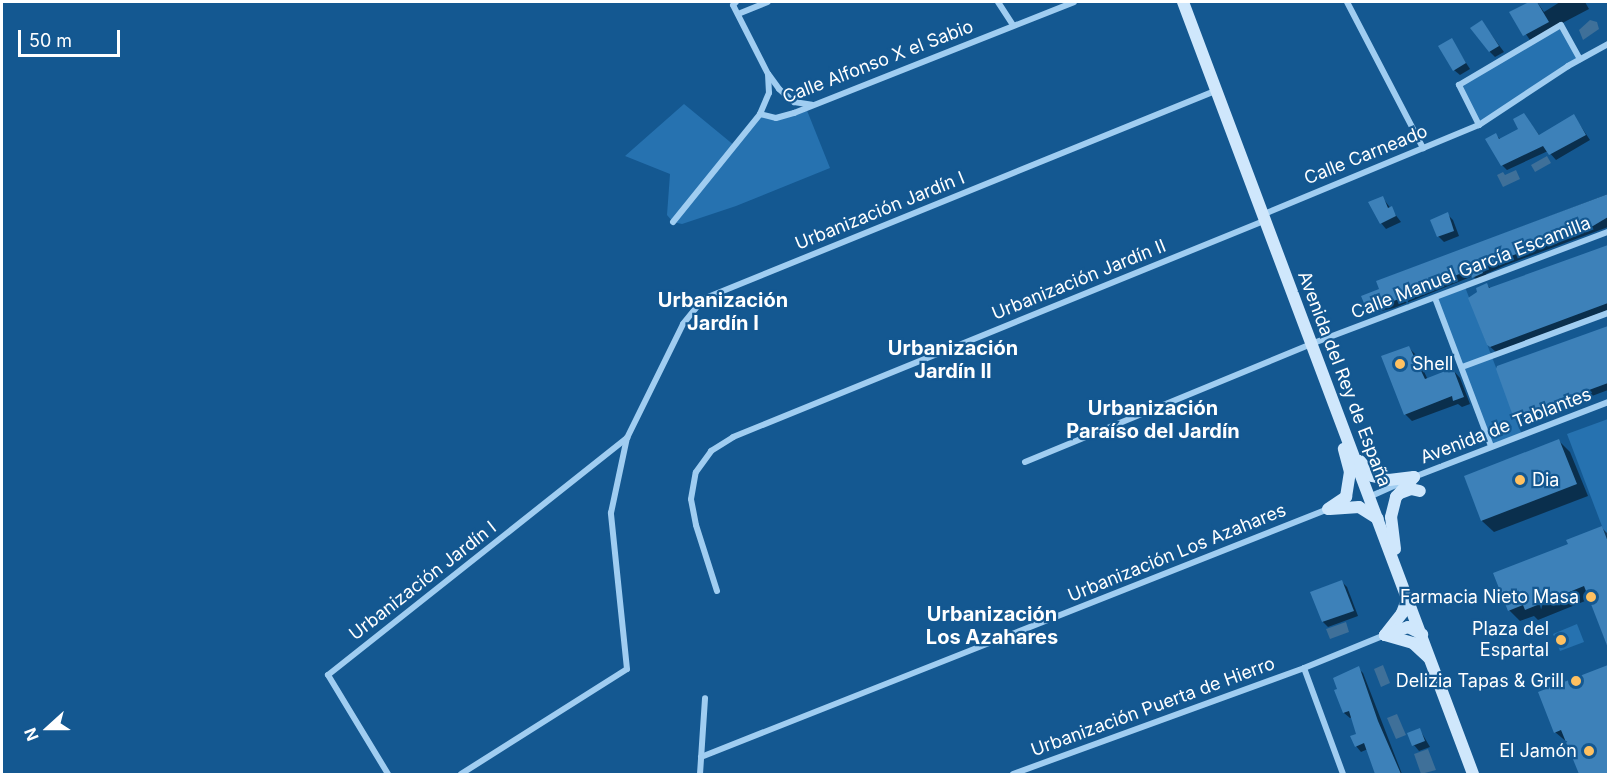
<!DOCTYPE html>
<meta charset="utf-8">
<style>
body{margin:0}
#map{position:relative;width:1610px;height:776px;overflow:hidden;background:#145891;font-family:Inter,sans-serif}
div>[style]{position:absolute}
.green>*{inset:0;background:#2672b0}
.water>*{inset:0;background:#3f7099}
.shadow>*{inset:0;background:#0007}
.building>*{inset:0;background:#3d81b9}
.street>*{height:6px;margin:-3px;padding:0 3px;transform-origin:3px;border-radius:3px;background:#a0cdf1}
.secondary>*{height:12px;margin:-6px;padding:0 6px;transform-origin:6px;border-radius:6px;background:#cfe7fc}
.dots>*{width:16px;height:16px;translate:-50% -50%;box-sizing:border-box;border:3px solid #145891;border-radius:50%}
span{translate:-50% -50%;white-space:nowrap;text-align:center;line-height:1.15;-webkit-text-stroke:4.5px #145891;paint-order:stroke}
.street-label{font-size:18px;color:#fff}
.poi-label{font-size:18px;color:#fff}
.left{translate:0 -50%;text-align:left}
.right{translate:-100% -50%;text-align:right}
.neighbourhood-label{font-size:20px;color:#fff;font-weight:700}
.frame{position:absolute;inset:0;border:3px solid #fff;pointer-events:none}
.north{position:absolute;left:18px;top:698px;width:60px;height:60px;-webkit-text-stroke:4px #145891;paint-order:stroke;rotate:249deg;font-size:16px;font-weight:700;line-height:24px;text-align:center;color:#fff}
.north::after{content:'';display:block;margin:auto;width:21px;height:27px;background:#fff;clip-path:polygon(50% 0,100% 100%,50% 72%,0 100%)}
.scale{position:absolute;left:18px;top:30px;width:102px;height:27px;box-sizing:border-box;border:3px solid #fff;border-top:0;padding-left:8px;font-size:18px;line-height:21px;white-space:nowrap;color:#fff;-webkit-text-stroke:4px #145891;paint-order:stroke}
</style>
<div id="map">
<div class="green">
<i style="clip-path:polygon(1561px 25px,1580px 59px,1479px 125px,1459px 85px)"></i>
<i style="clip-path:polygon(684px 104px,735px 146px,760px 114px,776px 118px,806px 108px,830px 168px,736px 206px,682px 224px,673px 222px,667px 215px,670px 174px,625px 156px)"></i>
<i style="clip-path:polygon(1465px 287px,1522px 435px,1491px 446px,1435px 298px)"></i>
<i style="clip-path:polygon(1608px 419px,1608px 542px,1567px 434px)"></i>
<i style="clip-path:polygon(1577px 624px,1584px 642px,1560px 651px,1553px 634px)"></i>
</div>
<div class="water">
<i style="clip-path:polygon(1590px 20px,1597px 22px,1599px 29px,1583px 40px,1579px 30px)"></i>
<i style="clip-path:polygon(1547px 156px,1551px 163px,1535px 172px,1531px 165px)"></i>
<i style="clip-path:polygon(1516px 170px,1520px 179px,1503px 187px,1497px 175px,1503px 172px,1505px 175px)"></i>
<i style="clip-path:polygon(1346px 622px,1349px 632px,1330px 639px,1326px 629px)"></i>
<i style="clip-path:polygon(1383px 665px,1390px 683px,1381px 687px,1374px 669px)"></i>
<i style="clip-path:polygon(1397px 714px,1406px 735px,1396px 739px,1387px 718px)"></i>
<i style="clip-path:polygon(1428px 749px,1436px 770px,1421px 774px,1414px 754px)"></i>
</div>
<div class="shadow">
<i style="clip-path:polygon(1532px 2px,1537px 2px,1544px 12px,1560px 2px,1585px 2px,1589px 9px,1530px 40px,1511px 13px)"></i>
<i style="clip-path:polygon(1482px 22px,1504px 52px,1495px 57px,1490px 52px)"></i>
<i style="clip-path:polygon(1451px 40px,1470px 69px,1460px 75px,1454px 70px)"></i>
<i style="clip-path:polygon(1524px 115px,1540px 136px,1574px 116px,1590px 140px,1556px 160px,1548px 151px,1507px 170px,1502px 165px,1496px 135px,1501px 140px,1520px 129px)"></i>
<i style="clip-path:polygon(1608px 194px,1608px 227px,1506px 265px,1486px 274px,1488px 279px,1479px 282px,1473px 276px,1394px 308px,1373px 313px,1367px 307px,1380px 290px,1378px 282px)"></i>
<i style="clip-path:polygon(1382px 197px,1401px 222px,1386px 229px,1381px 223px)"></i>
<i style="clip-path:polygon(1447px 214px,1453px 220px,1459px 236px,1444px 242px,1438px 236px)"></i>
<i style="clip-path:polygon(1608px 247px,1608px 310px,1496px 352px,1488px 345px,1487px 285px,1491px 289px)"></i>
<i style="clip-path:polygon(1608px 328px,1608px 390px,1523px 422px,1514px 415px,1498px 367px)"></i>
<i style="clip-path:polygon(1408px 347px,1416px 355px,1428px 380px,1453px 370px,1460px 378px,1470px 404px,1462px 407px,1458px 404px,1412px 421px,1405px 414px)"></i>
<i style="clip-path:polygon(1559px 441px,1570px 452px,1588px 496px,1494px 532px,1482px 521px,1465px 477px)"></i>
<i style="clip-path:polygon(1602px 528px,1608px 534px,1608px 647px,1590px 599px,1538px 620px,1534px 616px,1520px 621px,1509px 610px,1569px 545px)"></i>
<i style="clip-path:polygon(1342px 582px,1347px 587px,1358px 616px,1328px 627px,1323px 622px,1312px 593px)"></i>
<i style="clip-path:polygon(1608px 666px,1608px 774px,1580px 774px,1568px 743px,1555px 732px,1540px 693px)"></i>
<i style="clip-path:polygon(1358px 668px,1363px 673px,1402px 774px,1374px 774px,1377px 774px,1368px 749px,1361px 752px,1356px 746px,1358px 735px,1352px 717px,1350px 718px,1344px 713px)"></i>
<i style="clip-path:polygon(1420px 730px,1430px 747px,1419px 751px,1414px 745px)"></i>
</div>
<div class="building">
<i style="clip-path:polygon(1529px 2px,1537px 2px,1549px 22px,1523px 36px,1509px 12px)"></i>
<i style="clip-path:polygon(1482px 20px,1499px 46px,1489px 52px,1470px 28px)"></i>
<i style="clip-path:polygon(1452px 38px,1466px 63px,1453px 71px,1438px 46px)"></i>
<i style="clip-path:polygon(1524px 113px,1539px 135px,1574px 114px,1586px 135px,1549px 155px,1543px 146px,1501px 166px,1485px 139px,1496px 133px,1499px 139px,1518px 129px,1513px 119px)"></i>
<i style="clip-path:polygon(1608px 194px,1608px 217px,1593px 226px,1500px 260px,1481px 268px,1483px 273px,1472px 278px,1469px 270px,1384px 305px,1366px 308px,1361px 296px,1379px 289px,1376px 281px)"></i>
<i style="clip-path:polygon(1383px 196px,1388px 208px,1392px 206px,1396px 216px,1380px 224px,1368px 202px)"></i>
<i style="clip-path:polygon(1448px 212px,1454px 231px,1437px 237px,1430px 220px)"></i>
<i style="clip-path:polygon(1608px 245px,1608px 303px,1490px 347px,1487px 345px,1468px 298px,1477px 292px,1476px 288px,1487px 283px,1489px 288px)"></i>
<i style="clip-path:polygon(1608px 326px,1608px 383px,1516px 417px,1513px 416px,1496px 369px,1497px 366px)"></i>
<i style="clip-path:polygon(1409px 346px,1425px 379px,1453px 368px,1464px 397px,1453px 401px,1452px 396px,1404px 415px,1381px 356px)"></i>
<i style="clip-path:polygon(1559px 439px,1577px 484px,1481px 521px,1464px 476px)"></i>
<i style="clip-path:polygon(1602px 526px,1608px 542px,1608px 648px,1584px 586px,1525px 610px,1523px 605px,1508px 611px,1493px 573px,1568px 544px,1566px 540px)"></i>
<i style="clip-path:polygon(1342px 580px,1354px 611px,1322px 622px,1310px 592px)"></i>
<i style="clip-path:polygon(1608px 665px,1608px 774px,1579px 774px,1561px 730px,1554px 733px,1538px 692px)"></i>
<i style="clip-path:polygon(1359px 666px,1378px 721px,1401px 774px,1375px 774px,1364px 743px,1355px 747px,1350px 736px,1356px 734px,1349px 711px,1343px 713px,1334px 690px,1337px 689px,1333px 678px)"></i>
<i style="clip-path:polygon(1420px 728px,1425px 741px,1412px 746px,1407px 733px)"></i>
</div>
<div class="street">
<i style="left:998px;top:2px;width:27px;rotate:57deg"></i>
<i style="left:1347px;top:2px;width:165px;rotate:62.5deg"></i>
<i style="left:738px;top:14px;width:32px;rotate:-22deg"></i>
<i style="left:769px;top:75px;width:17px;rotate:54deg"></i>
<i style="left:779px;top:89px;width:20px;rotate:41deg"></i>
<i style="left:794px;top:102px;width:18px;rotate:9deg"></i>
<i style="left:760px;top:114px;width:16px;rotate:14deg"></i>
<i style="left:776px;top:118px;width:19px;rotate:-16deg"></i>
<i style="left:794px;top:113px;width:301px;rotate:-21.6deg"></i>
<i style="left:1479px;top:125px;width:45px;rotate:-116.6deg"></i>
<i style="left:1459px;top:85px;width:118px;rotate:-30.5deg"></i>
<i style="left:1561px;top:25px;width:39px;rotate:61deg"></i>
<i style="left:1264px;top:214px;width:233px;rotate:-22.5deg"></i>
<i style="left:1479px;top:125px;width:107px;rotate:-33.5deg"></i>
<i style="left:1568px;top:66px;width:46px;rotate:-28.8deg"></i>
<i style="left:673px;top:222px;width:139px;rotate:-51.1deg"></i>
<i style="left:760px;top:114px;width:23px;rotate:-67deg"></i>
<i style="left:769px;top:93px;width:19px;rotate:-93deg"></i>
<i style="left:768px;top:74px;width:77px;rotate:-116.9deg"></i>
<i style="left:733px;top:5px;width:4px;rotate:-45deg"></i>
<i style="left:1435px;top:298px;width:158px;rotate:69.3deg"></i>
<i style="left:1462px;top:367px;width:156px;rotate:-20.3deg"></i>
<i style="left:1025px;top:462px;width:309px;rotate:-22.4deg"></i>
<i style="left:1311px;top:344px;width:317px;rotate:-20.7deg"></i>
<i style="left:1414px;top:477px;width:208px;rotate:-21.1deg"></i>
<i style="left:1369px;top:497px;width:36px;rotate:-24deg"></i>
<i style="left:717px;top:591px;width:69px;rotate:-107.7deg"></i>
<i style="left:696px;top:525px;width:26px;rotate:-101deg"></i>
<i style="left:691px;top:499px;width:27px;rotate:-80deg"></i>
<i style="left:696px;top:472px;width:26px;rotate:-54deg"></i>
<i style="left:711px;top:451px;width:26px;rotate:-32deg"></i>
<i style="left:733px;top:437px;width:575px;rotate:-22.15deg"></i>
<i style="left:1304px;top:668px;width:113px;rotate:69.8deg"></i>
<i style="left:701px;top:757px;width:674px;rotate:-21.58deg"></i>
<i style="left:388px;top:774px;width:116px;rotate:-121.2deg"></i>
<i style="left:328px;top:675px;width:382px;rotate:-38.4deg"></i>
<i style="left:461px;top:774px;width:196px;rotate:-32.3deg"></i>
<i style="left:627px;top:669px;width:157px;rotate:-95.9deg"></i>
<i style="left:611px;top:513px;width:77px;rotate:-78deg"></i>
<i style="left:627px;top:438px;width:127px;rotate:-63.8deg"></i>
<i style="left:683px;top:324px;width:32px;rotate:-51deg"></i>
<i style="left:703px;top:299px;width:553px;rotate:-22.11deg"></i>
<i style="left:700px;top:774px;width:76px;rotate:-86.2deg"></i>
<i style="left:1013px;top:774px;width:310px;rotate:-20deg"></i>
<i style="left:1304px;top:668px;width:87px;rotate:-22.2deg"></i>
</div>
<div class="secondary">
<i style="left:1183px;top:2px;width:825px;rotate:69.41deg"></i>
<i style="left:1360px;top:461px;width:19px;rotate:51deg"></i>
<i style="left:1372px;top:476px;width:17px;rotate:13deg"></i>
<i style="left:1389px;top:480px;width:25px;rotate:-7deg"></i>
<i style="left:1400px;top:493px;width:12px;rotate:-20deg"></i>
<i style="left:1411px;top:489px;width:9px;rotate:13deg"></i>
<i style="left:1328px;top:509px;width:22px;rotate:-34deg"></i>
<i style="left:1346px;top:497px;width:25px;rotate:-81deg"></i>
<i style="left:1350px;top:472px;width:24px;rotate:-105deg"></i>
<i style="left:1330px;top:509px;width:29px;rotate:-4deg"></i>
<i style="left:1359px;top:507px;width:22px;rotate:32deg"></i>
<i style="left:1395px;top:549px;width:32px;rotate:-97deg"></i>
<i style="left:1391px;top:517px;width:21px;rotate:-76deg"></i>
<i style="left:1396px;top:497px;width:27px;rotate:-48deg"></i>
<i style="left:1385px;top:635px;width:29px;rotate:16deg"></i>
<i style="left:1413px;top:643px;width:21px;rotate:43deg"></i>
<i style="left:1385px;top:635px;width:28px;rotate:-52deg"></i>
<i style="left:1402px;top:613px;width:17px;rotate:-69deg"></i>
<i style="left:1385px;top:635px;width:24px;rotate:-19deg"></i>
<i style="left:1408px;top:627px;width:16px;rotate:27deg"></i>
</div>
<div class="dots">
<i style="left:1400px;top:364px;background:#ffc161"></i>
<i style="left:1520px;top:480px;background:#ffc161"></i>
<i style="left:1591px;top:597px;background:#ffc161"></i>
<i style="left:1561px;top:640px;background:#ffc161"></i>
<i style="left:1576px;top:681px;background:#ffc161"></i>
<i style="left:1589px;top:751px;background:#ffc161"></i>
</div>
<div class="street-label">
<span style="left:878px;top:62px;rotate:-21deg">Calle Alfonso X el Sabio</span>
<span style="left:1366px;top:155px;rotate:-22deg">Calle Carneado</span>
<span style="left:880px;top:211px;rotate:-22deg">Urbanización Jardín I</span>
<span style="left:1471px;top:268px;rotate:-21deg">Calle Manuel García Escamilla</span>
<span style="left:1079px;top:280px;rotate:-22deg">Urbanización Jardín II</span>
<span style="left:1344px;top:379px;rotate:69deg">Avenida del Rey de España</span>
<span style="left:1506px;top:426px;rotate:-21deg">Avenida de Tablantes</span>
<span style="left:1177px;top:553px;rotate:-22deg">Urbanización Los Azahares</span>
<span style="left:423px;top:581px;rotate:-38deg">Urbanización Jardín I</span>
<span style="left:1153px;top:707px;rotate:-20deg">Urbanización Puerta de Hierro</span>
</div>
<div class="poi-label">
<span class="left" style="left:1412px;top:364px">Shell</span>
<span class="left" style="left:1532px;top:480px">Dia</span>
<span class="right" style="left:1579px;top:597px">Farmacia Nieto Masa</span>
<span class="right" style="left:1549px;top:640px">Plaza del<br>Espartal</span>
<span class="right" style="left:1564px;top:681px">Delizia Tapas &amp; Grill</span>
<span class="right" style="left:1577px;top:751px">El Jamón</span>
</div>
<div class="neighbourhood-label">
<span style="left:723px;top:312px">Urbanización<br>Jardín I</span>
<span style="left:953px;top:360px">Urbanización<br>Jardín II</span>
<span style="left:1153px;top:420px">Urbanización<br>Paraíso del Jardín</span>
<span style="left:992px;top:626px">Urbanización<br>Los Azahares</span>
</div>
<div class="frame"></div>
<div class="north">N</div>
<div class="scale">50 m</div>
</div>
